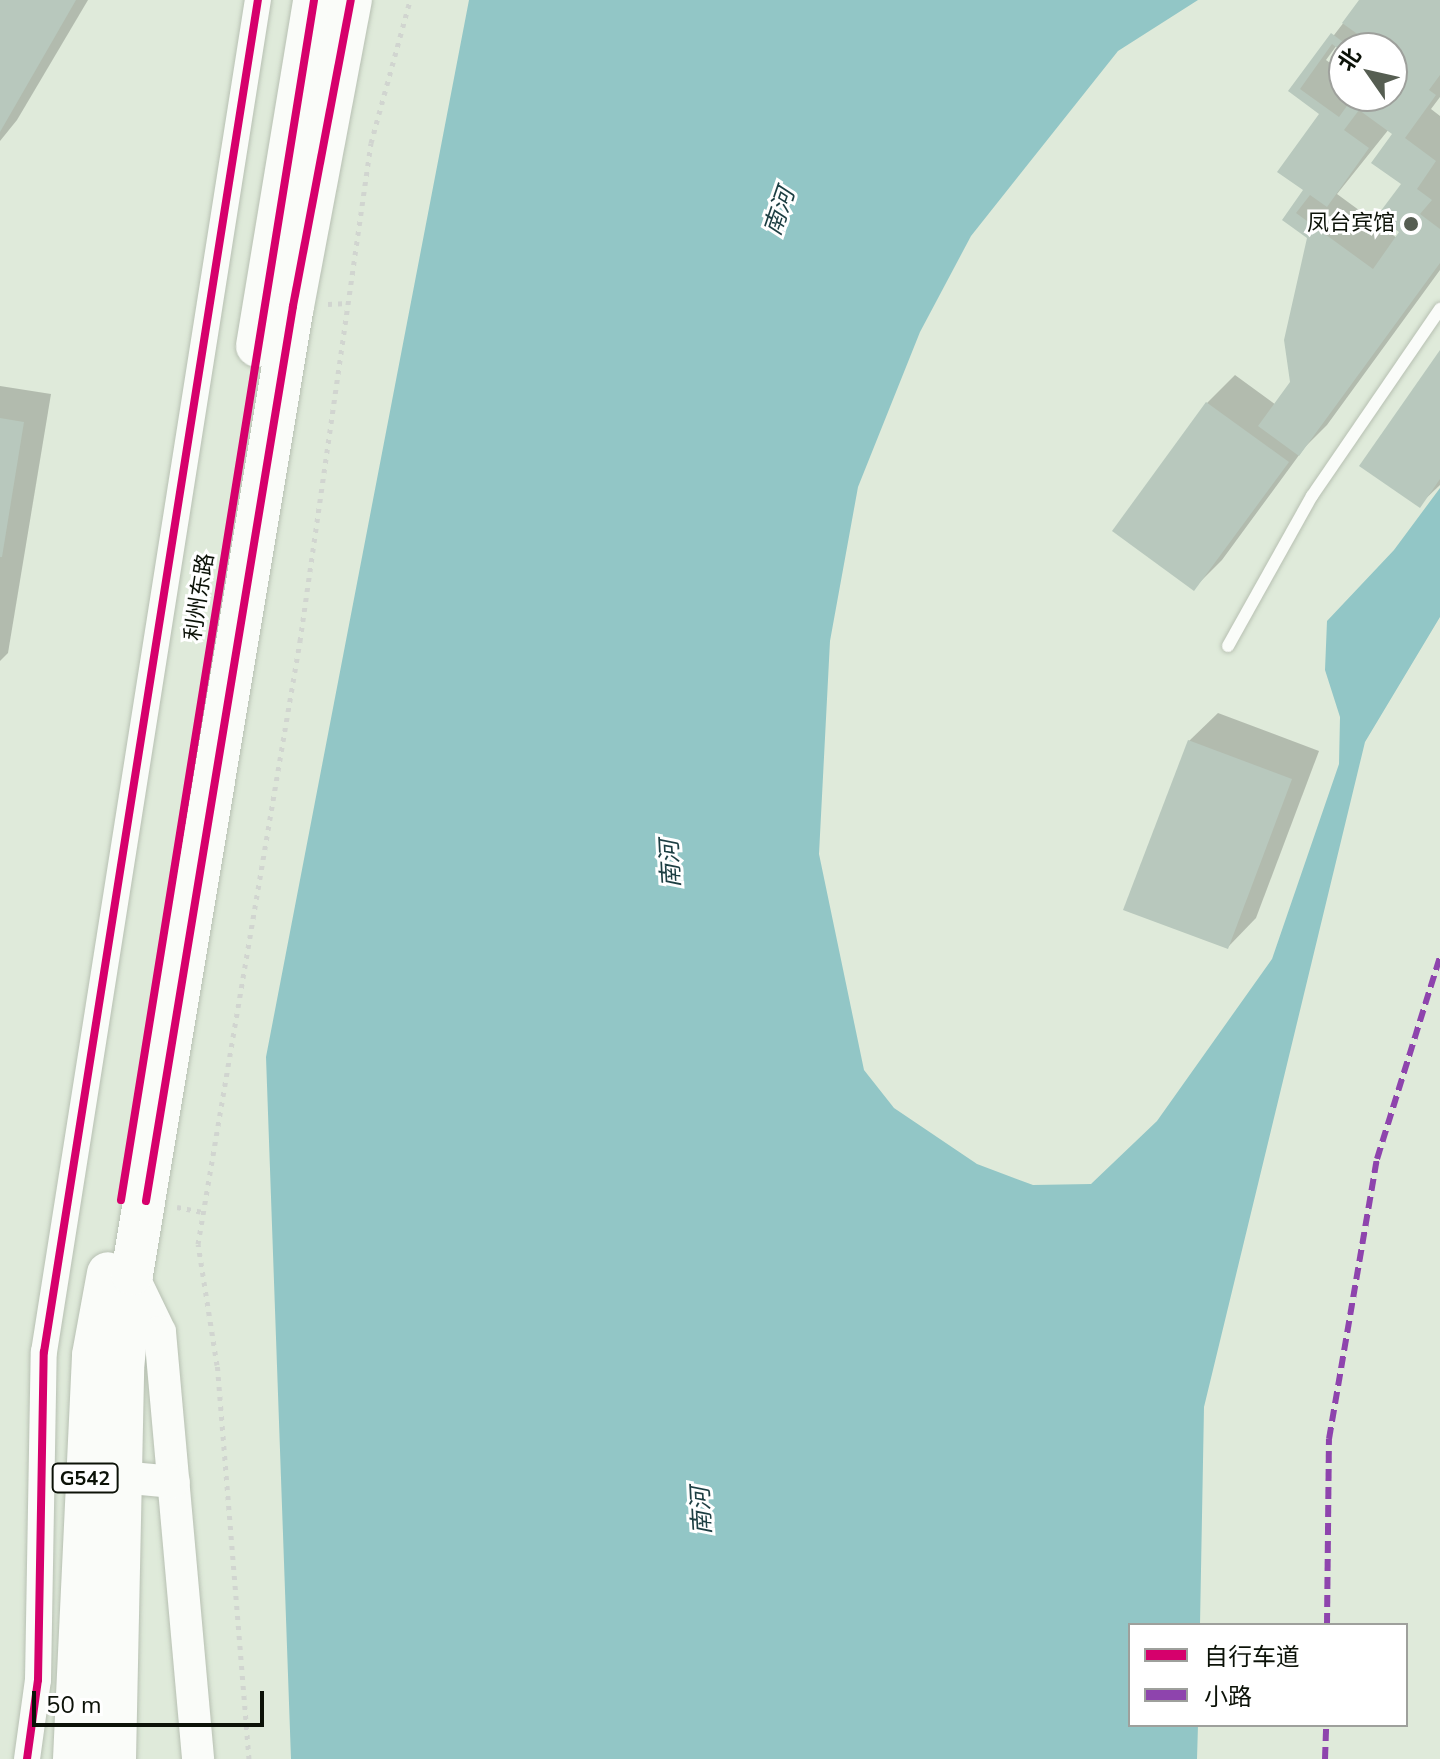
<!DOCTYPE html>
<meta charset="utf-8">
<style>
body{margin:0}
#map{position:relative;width:1440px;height:1759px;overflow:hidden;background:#dfeada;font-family:"Nunito Sans","Noto Sans SC",sans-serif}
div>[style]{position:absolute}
.water>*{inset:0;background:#92c6c6}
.shadow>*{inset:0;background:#0003}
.building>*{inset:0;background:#b8c8bd}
.path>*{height:5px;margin-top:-2.5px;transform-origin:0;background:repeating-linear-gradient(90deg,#d1d5d0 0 4px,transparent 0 10px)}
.roads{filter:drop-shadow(0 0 2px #b7c0b2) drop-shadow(0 0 2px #b7c0b2)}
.service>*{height:12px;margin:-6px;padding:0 6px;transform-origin:6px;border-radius:6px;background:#fafcf9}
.minor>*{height:26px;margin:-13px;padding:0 13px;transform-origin:13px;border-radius:13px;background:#fafcf9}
.tertiary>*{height:32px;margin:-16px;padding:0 16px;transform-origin:16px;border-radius:16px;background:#fafcf9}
.trunk>*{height:42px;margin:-21px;padding:0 21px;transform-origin:21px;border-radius:21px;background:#fafcf9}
.quiet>*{height:6px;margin-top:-3px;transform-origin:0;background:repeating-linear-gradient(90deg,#8e44ad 0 12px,transparent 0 18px)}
.cycleway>*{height:8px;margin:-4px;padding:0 4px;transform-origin:4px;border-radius:4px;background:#d6006c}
.dots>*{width:22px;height:22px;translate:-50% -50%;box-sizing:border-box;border:4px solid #fff;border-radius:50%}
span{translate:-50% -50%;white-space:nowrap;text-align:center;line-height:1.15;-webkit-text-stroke:6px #fff;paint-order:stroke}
.shield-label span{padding:2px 6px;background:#fff;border:2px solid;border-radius:6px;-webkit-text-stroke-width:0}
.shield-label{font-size:20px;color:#0c1208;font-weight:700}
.poi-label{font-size:22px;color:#0c1208}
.right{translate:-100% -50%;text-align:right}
.street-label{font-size:22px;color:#0c1208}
.water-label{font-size:24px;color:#1c3e42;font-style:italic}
.legend{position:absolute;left:1128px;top:1623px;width:280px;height:104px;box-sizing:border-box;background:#fff;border:2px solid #9ea09c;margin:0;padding:10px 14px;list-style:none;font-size:24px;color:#0c1208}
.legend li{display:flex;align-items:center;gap:16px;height:40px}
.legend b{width:40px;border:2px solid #9ea09c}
.north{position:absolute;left:1328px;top:32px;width:80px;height:80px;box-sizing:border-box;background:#fff;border:2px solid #9ea09c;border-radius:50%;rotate:304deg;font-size:22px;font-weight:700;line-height:32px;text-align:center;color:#0c1208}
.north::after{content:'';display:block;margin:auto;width:28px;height:36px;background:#565e52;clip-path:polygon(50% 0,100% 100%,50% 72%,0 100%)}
.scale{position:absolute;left:32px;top:1691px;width:232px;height:36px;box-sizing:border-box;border:4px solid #0c1208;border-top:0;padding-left:10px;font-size:24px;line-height:28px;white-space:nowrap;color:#0c1208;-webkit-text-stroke:6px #fff;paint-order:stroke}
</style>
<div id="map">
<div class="water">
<i style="clip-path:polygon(469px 0,1198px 0,1118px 51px,971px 236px,920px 332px,858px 487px,830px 641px,819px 854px,864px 1070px,894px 1108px,977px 1164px,1033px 1185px,1091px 1184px,1157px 1121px,1272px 959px,1339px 764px,1340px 717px,1325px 670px,1327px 621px,1394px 550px,1440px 488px,1440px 617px,1365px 742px,1204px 1407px,1200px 1625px,1130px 1625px,1130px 1725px,1198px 1725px,1197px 1759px,291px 1759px,266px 1057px)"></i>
</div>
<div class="shadow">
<i style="clip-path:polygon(0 0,88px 0,17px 120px,0 141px)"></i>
<i style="clip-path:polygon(evenodd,1361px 0,1440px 0,1440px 97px,1431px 109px,1440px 116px,1440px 270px,1327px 425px,1305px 447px,1222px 560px,1194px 588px,1207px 403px,1235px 375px,1276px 405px,1292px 383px,1309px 237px,1285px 219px,1306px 190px,1322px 114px,1291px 91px,1361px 0,1337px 45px,1344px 50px,1392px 48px,1392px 96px,1344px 96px,1344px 73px,1326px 60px,1337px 45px,1361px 0,1389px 129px,1395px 134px,1403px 184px,1402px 232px,1397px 238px,1337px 194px,1389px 129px)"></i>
<i style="clip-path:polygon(1440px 354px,1440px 485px,1419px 505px)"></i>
<i style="clip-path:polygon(0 386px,51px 394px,8px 653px,0 661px)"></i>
<i style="clip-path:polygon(1218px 713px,1319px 751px,1256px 918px,1228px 947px,1189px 741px)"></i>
</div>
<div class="building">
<i style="clip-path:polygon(0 0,76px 0,0 132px)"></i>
<i style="clip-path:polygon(evenodd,1359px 0,1440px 0,1440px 75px,1429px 90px,1436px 95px,1405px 138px,1436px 161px,1417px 189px,1432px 200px,1420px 214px,1440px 229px,1440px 263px,1299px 456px,1258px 426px,1290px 382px,1284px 340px,1307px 238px,1282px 220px,1303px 190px,1277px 172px,1319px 114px,1288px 91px,1331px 33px,1351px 48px,1344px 48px,1344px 53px,1332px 44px,1300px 89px,1339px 117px,1354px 96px,1392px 96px,1392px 48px,1375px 37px,1370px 43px,1342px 23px,1359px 0,1359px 110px,1392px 134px,1371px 163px,1401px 184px,1377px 216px,1399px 232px,1373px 269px,1296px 213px,1310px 195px,1327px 207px,1369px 148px,1344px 130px,1359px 110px)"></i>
<i style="clip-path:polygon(1440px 350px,1440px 479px,1420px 508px,1359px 466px)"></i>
<i style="clip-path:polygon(1206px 402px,1289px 462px,1194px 591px,1112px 531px)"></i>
<i style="clip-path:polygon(0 418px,24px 422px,2px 557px,0 557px)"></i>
<i style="clip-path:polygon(1188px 740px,1292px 779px,1228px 949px,1123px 910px)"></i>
</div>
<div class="path">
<i style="left:328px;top:304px;width:20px;rotate:-3deg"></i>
<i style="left:177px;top:1207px;width:26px;rotate:11deg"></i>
<i style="left:249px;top:1759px;width:395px;rotate:-94.6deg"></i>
<i style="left:217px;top:1365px;width:122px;rotate:-98.9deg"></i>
<i style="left:198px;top:1244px;width:612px;rotate:-80.4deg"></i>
<i style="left:300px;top:641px;width:503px;rotate:-81.89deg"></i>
<i style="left:371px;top:143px;width:148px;rotate:-74.7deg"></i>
</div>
<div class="roads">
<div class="service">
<i style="left:1228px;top:646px;width:172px;rotate:-60.8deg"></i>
<i style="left:1312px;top:496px;width:227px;rotate:-55.6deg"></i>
</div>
<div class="minor">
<i style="left:27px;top:1759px;width:80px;rotate:-82.1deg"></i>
<i style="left:38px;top:1680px;width:328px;rotate:-89deg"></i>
<i style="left:44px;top:1352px;width:1369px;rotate:-81.01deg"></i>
</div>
<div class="tertiary">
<i style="left:132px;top:1274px;width:64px;rotate:64.2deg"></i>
<i style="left:160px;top:1332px;width:429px;rotate:84.9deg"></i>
<i style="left:120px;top:1477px;width:54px;rotate:5.3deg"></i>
</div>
<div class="trunk">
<i style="left:257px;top:346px;width:351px;rotate:-80.6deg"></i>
<i style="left:74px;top:1759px;width:404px;rotate:-87.3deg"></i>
<i style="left:93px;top:1355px;width:83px;rotate:-79.6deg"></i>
<i style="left:115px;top:1759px;width:390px;rotate:-88.8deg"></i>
<i style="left:123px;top:1369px;width:95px;rotate:-84.6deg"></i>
<i style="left:132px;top:1274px;width:981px;rotate:-80.56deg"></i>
<i style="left:293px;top:306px;width:311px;rotate:-79.3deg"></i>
</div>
</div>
<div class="quiet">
<i style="left:1327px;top:1625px;width:186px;rotate:-89.4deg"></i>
<i style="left:1329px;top:1439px;width:284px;rotate:-80.3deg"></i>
<i style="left:1377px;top:1159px;width:212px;rotate:-72.7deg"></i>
<i style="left:1325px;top:1759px;width:34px;rotate:-88deg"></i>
</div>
<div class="cycleway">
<i style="left:121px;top:1200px;width:1215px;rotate:-80.86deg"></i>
<i style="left:146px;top:1201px;width:907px;rotate:-80.67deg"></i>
<i style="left:293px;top:306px;width:311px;rotate:-79.3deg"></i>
<i style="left:27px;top:1759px;width:80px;rotate:-82.1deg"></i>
<i style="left:38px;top:1680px;width:328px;rotate:-89deg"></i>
<i style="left:44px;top:1352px;width:1369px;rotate:-81.01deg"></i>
</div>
<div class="dots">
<i style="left:1411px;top:224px;background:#565e52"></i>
</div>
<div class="shield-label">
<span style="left:85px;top:1478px">G542</span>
</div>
<div class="poi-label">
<span class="right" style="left:1395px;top:224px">凤台宾馆</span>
</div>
<div class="street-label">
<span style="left:200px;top:597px;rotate:-81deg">利州东路</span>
</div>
<div class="water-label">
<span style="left:780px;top:212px;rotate:-71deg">南河</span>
<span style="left:671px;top:864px;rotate:-93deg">南河</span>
<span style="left:702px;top:1511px;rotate:-93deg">南河</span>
</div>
<ul class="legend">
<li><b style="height:10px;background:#d6006c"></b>自行车道</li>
<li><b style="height:10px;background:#8e44ad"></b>小路</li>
</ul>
<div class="north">北</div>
<div class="scale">50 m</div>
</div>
